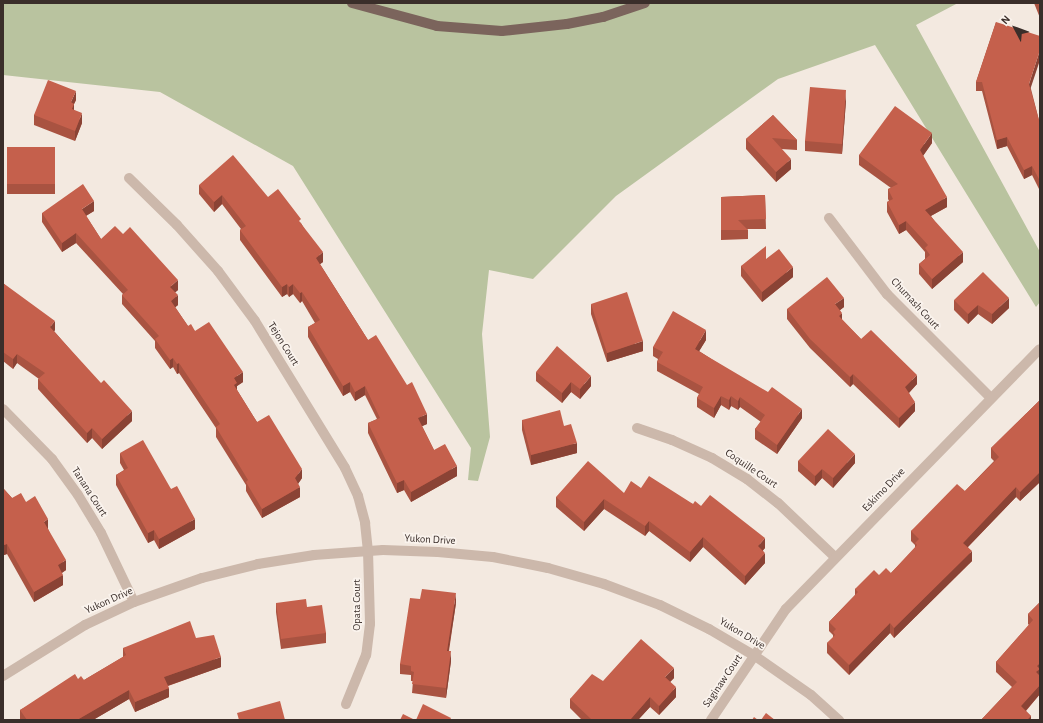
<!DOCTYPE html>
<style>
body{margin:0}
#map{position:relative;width:1043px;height:723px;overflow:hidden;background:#f3e9e0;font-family:"Alegreya Sans",sans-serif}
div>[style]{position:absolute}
.green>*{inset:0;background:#b9c39f}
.street>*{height:10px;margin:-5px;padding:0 5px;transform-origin:5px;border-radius:5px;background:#ccb8ab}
.primary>*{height:10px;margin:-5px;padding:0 5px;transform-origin:5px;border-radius:5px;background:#7b645c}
.wall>*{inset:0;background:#a95341}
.shaded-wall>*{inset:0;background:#8a4335}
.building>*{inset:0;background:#c5604c}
span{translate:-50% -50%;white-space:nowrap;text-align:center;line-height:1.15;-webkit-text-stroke:3.5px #faf3ed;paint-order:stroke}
.street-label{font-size:11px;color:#3a2e2a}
.frame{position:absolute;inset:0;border:4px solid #3a2e2a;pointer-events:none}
.north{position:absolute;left:995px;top:8px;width:40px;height:40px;-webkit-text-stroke:3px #faf3ed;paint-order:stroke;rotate:311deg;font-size:11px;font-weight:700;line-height:16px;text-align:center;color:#3a2e2a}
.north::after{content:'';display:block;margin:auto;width:14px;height:18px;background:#3a2e2a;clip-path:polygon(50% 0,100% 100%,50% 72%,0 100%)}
</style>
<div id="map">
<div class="green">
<i style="clip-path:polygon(3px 3px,958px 3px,916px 25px,1040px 252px,1040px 302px,1036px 307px,875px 45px,778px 79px,616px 196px,533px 279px,489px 270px,482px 334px,490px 437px,478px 481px,468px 480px,471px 448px,293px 166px,160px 92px,3px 75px)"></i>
</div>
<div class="street">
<i style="left:129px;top:178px;width:67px;rotate:44.4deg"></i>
<i style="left:177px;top:225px;width:62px;rotate:48.3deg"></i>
<i style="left:218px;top:271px;width:62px;rotate:53.5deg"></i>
<i style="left:255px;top:321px;width:172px;rotate:58.5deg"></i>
<i style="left:345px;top:468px;width:31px;rotate:65deg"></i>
<i style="left:358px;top:496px;width:28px;rotate:75deg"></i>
<i style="left:365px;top:523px;width:28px;rotate:84deg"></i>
<i style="left:368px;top:551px;width:73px;rotate:88.4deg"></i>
<i style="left:370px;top:624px;width:31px;rotate:97deg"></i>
<i style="left:366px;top:655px;width:53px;rotate:112.2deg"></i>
<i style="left:829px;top:218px;width:96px;rotate:52.7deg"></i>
<i style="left:887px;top:294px;width:147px;rotate:45deg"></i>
<i style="left:3px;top:409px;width:70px;rotate:45.6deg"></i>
<i style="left:52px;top:459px;width:44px;rotate:54.2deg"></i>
<i style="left:78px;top:495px;width:44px;rotate:58.8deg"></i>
<i style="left:101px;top:533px;width:76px;rotate:64.4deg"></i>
<i style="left:637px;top:428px;width:37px;rotate:19deg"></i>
<i style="left:672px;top:440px;width:44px;rotate:24.2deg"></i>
<i style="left:712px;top:458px;width:41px;rotate:31deg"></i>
<i style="left:747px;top:479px;width:39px;rotate:38deg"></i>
<i style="left:778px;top:503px;width:79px;rotate:43.5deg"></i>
<i style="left:3px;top:676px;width:97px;rotate:-31.9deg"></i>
<i style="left:85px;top:625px;width:54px;rotate:-25.1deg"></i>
<i style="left:134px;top:602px;width:72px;rotate:-19.4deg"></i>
<i style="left:202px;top:578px;width:58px;rotate:-14deg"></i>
<i style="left:258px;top:564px;width:57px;rotate:-9.1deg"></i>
<i style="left:314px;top:555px;width:69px;rotate:-4.1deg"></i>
<i style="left:383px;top:550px;width:55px;rotate:2.1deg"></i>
<i style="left:438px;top:552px;width:55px;rotate:5.2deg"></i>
<i style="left:493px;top:557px;width:56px;rotate:11.3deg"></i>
<i style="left:548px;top:568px;width:58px;rotate:15.9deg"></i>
<i style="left:604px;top:584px;width:60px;rotate:20.6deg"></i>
<i style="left:660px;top:605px;width:55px;rotate:26.1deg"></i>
<i style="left:709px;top:629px;width:53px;rotate:30.4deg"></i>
<i style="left:755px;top:656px;width:68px;rotate:34.9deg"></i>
<i style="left:811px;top:695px;width:38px;rotate:42deg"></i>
<i style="left:711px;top:720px;width:134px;rotate:-56deg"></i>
<i style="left:786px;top:609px;width:363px;rotate:-45.7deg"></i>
</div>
<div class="primary">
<i style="left:352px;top:3px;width:88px;rotate:15.1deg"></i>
<i style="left:437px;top:26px;width:65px;rotate:4.4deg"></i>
<i style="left:502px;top:31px;width:65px;rotate:-6.1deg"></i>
<i style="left:567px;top:24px;width:37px;rotate:-11deg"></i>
<i style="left:603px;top:17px;width:44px;rotate:-18.4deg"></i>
</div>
<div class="wall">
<i style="clip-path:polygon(1034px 3px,1040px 3px,1040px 18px)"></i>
<i style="clip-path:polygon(996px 22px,1031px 89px,1040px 124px,1040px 191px,1032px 175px,1024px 179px,1007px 146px,997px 149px,982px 91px,976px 91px,976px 82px)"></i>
<i style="clip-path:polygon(76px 100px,74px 104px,74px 110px,82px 123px,75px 141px,34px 125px,34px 115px)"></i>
<i style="clip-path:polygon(846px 100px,842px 154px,805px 151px,805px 141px)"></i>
<i style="clip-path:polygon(773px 115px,797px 140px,797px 150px,781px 149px,791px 169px,776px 182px,746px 149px,746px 139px)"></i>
<i style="clip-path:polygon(932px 143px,923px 156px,947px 207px,931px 216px,963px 262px,932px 289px,919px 274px,919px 264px,925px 259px,925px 252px,906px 230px,899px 234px,887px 212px,887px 202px,889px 201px,888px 199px,888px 189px,891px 188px,859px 165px,859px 155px)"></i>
<i style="clip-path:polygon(7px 147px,55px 147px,55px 194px,7px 194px)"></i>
<i style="clip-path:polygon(199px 185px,268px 197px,301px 223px,323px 262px,320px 264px,368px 340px,427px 424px,422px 426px,434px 450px,457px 476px,411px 502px,404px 490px,397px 493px,368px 433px,368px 423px,377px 419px,365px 395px,355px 401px,350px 392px,343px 396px,308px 337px,308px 327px,315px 323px,302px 301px,300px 303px,293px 294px,289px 297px,287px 294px,282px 297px,240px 240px,240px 230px,241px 229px,222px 204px,214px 212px,199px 194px)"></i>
<i style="clip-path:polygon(765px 195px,766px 229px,747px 229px,748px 230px,748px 239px,721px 240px,721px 197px)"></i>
<i style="clip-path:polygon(94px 211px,86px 216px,101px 239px,178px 290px,175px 292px,178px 305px,175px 307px,188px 326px,195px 331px,243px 382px,237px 386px,237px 390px,257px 422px,302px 478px,298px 484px,300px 497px,262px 518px,246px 491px,246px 485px,216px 437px,216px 428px,179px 373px,177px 374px,173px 367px,170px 369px,155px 348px,155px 341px,122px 304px,122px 295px,123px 294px,76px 243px,62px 252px,42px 222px,42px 213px)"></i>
<i style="clip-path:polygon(766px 259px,793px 277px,762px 302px,741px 276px,741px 266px)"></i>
<i style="clip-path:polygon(3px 283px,55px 330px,54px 331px,132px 421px,102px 449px,92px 438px,87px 443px,38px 389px,38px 379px,39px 379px,17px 363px,13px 369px,3px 361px)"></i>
<i style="clip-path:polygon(954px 300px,1009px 308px,992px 324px,978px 314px,968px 324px,954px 310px)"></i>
<i style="clip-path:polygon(591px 304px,643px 351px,607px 362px,591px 314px)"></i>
<i style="clip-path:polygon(844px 307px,840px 310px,842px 320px,861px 339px,917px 384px,909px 393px,915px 411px,899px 428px,853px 384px,850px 387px,810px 348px,787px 319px,787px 309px)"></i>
<i style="clip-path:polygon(706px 340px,699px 351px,802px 418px,777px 454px,755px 439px,755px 429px,761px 422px,740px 407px,738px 410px,731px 406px,729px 410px,721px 405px,714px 418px,697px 407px,697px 398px,699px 394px,657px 371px,657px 362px,658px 359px,653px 356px,653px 347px)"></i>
<i style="clip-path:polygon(536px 372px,591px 386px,580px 399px,571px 392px,562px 403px,536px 381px)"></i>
<i style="clip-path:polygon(1040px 400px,1040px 482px,1020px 501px,1016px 497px,968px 547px,972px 561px,894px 638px,890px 633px,849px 675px,827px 653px,827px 643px,833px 638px,833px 635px,829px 631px,829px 622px,855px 595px,855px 589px,879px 575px,891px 573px,915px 548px,915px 545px,911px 541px,911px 531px,965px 491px,994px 461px,991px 458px,991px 448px)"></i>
<i style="clip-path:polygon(522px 420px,564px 426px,577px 453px,531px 465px,522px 430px)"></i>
<i style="clip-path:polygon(120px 453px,171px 489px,195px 529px,159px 549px,154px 540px,148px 543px,116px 485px,116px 475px,124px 470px,120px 463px)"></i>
<i style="clip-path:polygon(798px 461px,855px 463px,833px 488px,822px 478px,815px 486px,798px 471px)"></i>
<i style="clip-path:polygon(3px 488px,12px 498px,26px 502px,48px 529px,66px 570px,62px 573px,63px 585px,34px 602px,7px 554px,4px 555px,3px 552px)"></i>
<i style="clip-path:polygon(641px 488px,693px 504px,701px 506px,765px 548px,763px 550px,765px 563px,745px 585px,703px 547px,690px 562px,649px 531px,645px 536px,604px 509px,584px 531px,556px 507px,556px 497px,624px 493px)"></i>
<i style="clip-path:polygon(1040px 602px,1040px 694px,1026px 711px,1031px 716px,1031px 720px,981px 720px,1012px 687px,996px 672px,996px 662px,1029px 625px,1028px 624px,1028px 614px)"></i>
<i style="clip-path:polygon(276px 603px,307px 607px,326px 633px,326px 643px,281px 649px,276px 612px)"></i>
<i style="clip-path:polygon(456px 603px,449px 651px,451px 661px,446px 698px,412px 693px,413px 681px,411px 681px,411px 675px,400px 674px,400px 664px)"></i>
<i style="clip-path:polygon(196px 638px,221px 667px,168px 686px,169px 697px,135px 712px,129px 699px,93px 720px,20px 720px,20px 710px,78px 679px,84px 680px,123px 657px,123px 648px)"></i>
<i style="clip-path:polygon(674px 678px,670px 682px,676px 697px,659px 715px,650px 707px,638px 720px,582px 720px,570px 708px,570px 699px,603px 681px)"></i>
</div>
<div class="shaded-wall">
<i style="clip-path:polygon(1040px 50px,1040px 60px,1029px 93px,1029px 84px)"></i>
<i style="clip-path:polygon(846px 90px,846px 100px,842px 154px,842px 144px)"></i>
<i style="clip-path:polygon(76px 91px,76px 100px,74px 104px,74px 114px,72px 119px,71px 102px)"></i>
<i style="clip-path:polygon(82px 113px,82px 123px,75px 141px,75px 131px)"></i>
<i style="clip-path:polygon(932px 133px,932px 143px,920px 160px,920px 150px)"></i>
<i style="clip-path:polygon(1007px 137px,1007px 146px,997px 149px,997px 140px)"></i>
<i style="clip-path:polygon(791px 159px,791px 169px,776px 182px,776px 172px)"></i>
<i style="clip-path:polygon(1032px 166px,1032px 175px,1024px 179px,1024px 170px)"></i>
<i style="clip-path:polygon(222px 195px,222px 204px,214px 212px,214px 202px)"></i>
<i style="clip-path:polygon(947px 197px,947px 207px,925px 219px,925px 210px)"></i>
<i style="clip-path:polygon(94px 201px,94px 211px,82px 218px,82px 209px)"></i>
<i style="clip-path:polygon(906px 221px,906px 230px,899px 234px,899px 225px)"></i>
<i style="clip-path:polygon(76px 233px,76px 243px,62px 252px,62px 243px)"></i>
<i style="clip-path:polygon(323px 252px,323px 262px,316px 267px,316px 258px)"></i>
<i style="clip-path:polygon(963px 252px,963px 262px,932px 289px,932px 279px)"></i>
<i style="clip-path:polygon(793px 267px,793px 277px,762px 302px,762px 292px)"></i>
<i style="clip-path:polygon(178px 280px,178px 290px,170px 297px,170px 287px)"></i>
<i style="clip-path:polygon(287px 284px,287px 294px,282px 297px,282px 287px)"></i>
<i style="clip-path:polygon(293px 284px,293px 294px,289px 297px,289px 287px)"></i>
<i style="clip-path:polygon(302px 292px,302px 301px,300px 303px,300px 293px)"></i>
<i style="clip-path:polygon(178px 295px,178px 305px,171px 311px,171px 301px)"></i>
<i style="clip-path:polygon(844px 298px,844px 307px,835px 314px,835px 304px)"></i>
<i style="clip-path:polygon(1009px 298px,1009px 308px,992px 324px,992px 314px)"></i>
<i style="clip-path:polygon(978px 305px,978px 314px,968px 324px,968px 314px)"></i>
<i style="clip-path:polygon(842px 313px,842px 323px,839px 316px)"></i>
<i style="clip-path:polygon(55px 321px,55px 330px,50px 337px,50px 327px)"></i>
<i style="clip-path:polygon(706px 330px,706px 340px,695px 358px,695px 349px)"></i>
<i style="clip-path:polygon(643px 341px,643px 351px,607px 362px,607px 353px)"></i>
<i style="clip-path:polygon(17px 354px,17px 363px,13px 369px,13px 359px)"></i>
<i style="clip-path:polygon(173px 358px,173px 367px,170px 369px,170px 360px)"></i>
<i style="clip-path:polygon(179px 363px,179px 373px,177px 374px,177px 364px)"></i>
<i style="clip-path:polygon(243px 372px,243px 382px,237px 386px,237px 392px,234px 394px,234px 378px)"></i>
<i style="clip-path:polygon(853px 374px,853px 384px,850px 387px,850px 377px)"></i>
<i style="clip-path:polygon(917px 375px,917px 384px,905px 397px,905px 387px)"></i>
<i style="clip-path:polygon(591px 376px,591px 386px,580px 399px,580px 389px)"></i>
<i style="clip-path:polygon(350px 382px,350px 392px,343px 396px,343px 386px)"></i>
<i style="clip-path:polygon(571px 382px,571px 392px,562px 403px,562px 393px)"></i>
<i style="clip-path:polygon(365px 386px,365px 395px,355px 401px,355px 392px)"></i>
<i style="clip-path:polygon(721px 396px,721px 405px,714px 418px,714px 408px)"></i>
<i style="clip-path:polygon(731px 396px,731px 406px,729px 410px,729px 400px)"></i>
<i style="clip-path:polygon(740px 397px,740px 407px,738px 410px,738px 401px)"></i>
<i style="clip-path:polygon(915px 402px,915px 411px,899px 428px,899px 418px)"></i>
<i style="clip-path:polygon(802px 409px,802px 418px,777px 454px,777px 445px)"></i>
<i style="clip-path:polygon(132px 411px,132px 421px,102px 449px,102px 439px)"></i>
<i style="clip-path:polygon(427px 414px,427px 424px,418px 428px,418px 418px)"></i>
<i style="clip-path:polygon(92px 428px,92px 438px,87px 443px,87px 433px)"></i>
<i style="clip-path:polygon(577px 443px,577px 453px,531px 465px,531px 455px)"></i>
<i style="clip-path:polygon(855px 454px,855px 463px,833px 488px,833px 478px)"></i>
<i style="clip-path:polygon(457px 466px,457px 476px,411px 502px,411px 492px)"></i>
<i style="clip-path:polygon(302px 469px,302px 478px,295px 488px,295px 478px)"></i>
<i style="clip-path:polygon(822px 469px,822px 478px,815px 486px,815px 476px)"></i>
<i style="clip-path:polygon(1040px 472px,1040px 482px,1020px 501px,1020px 492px)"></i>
<i style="clip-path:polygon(404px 480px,404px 490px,397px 493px,397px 483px)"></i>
<i style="clip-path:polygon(300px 487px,300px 497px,262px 518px,262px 509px)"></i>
<i style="clip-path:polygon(1016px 487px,1016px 497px,963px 552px,963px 543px)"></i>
<i style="clip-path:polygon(604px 499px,604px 509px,584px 531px,584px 522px)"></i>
<i style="clip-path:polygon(48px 519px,48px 529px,44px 531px,44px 522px)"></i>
<i style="clip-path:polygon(195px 519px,195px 529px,159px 549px,159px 539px)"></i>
<i style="clip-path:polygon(649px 521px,649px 531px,645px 536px,645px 526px)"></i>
<i style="clip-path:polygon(154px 530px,154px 540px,148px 543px,148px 533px)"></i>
<i style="clip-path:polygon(703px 537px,703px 547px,690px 562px,690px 552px)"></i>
<i style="clip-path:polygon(765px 538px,765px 548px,758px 556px,758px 546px)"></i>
<i style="clip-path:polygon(7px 544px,7px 554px,4px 555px,4px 545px)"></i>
<i style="clip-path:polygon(972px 551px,972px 561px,894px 638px,894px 628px)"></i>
<i style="clip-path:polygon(765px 553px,765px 563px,745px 585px,745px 576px)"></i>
<i style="clip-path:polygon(66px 560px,66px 570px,58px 575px,58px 565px)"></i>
<i style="clip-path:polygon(63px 575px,63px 585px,34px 602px,34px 592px)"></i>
<i style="clip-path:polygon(456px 593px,456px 603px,447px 660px,447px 651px)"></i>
<i style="clip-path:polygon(890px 623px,890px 633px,849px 675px,849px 665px)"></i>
<i style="clip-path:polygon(451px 651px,451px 661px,446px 698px,446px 688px)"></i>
<i style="clip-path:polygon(221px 657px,221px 667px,164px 687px,164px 677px)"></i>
<i style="clip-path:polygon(1040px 663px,1040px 678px,1036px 672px,1037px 666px)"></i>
<i style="clip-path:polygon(674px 668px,674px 678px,665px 687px,665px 677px)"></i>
<i style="clip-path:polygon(1040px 685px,1040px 694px,1021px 716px,1021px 706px)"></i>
<i style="clip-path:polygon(676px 687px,676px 697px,659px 715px,659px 706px)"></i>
<i style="clip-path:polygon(169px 688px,169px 697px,135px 712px,135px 702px)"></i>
<i style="clip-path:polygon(129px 690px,129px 699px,93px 720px,77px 720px)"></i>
<i style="clip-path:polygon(650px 697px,650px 707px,638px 720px,630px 720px)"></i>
<i style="clip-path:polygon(1031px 716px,1031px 720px,1027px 720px)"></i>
</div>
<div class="building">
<i style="clip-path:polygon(1038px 3px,1040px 3px,1040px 9px)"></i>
<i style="clip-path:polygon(996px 22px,1040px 36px,1040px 50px,1029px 84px,1040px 124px,1040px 181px,1032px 166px,1024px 170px,1007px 137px,997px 140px,982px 82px,976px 82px)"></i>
<i style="clip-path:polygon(48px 80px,76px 91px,71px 102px,74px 104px,72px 109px,82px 113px,75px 131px,34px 115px)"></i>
<i style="clip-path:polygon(810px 87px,846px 90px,842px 144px,805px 141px)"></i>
<i style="clip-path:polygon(895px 106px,932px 133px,920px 150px,947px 197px,925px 210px,963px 252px,932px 279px,919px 264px,930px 255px,925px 248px,928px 245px,906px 221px,899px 225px,887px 202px,893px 199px,888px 189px,898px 184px,859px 155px)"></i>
<i style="clip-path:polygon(773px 115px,797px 140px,772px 138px,791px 159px,776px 172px,746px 139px)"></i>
<i style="clip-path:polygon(7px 147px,55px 147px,55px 184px,7px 184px)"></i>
<i style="clip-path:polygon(233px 155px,268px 197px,278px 189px,301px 219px,299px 221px,323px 252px,316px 258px,368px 340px,376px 335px,407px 385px,412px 382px,427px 414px,418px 418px,434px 450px,445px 444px,457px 466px,411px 492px,404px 480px,397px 483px,368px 423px,380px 418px,365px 386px,355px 392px,350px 382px,343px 386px,308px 327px,320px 320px,302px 292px,300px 293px,293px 284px,289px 287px,287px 284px,282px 287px,240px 230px,246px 226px,222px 195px,214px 202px,199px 185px)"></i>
<i style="clip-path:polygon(83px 184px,94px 201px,82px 209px,101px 239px,115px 226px,123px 234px,130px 227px,178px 280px,170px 287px,178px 295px,171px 301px,188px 326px,191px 324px,195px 331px,209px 322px,243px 372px,234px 378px,237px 383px,234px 385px,257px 422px,269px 415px,302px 469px,295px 478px,300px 487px,262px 509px,246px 482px,248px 480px,216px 427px,220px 424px,179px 363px,177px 364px,173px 358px,170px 360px,155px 339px,159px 336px,122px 295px,128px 290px,76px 233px,62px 243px,42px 213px)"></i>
<i style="clip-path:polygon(765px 195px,766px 219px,738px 220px,748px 230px,721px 230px,721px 197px)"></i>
<i style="clip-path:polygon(766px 246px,766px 259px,779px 249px,793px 267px,762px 292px,741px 266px)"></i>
<i style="clip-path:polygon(983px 272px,1009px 298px,992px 314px,978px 305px,968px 314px,954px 300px)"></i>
<i style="clip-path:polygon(827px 277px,844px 298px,835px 304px,842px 313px,839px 316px,861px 339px,871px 330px,917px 375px,905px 387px,915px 402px,899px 418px,853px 374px,850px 377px,810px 339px,787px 309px)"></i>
<i style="clip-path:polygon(3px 283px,55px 321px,50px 327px,101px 383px,104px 380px,132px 411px,102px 439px,92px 428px,87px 433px,38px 379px,45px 373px,17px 354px,13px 359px,3px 352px)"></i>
<i style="clip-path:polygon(627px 292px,643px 341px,607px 353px,591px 304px)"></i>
<i style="clip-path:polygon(673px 311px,706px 330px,695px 349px,768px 392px,772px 387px,802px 409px,777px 445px,755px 429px,765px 415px,740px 397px,738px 401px,731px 396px,729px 400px,721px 396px,714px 408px,697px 398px,703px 387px,657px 362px,663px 352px,653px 347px)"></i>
<i style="clip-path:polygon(557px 346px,591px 376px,580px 389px,571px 382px,562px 393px,536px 372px)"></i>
<i style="clip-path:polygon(1040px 400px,1040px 472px,1020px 492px,1016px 487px,963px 543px,972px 551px,894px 628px,890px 623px,849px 665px,827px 643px,835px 635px,833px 632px,836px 629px,829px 622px,858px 592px,855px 589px,874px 570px,879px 575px,886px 568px,891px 573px,917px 545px,915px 543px,919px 539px,911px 531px,957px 484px,965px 491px,999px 457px,991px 448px)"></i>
<i style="clip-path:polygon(560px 410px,564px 426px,571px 424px,577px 443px,531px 455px,522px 420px)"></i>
<i style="clip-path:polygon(828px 429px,855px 454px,833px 478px,822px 469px,815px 476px,798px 461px)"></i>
<i style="clip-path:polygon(143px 440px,171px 489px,177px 486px,195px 519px,159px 539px,154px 530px,148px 533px,116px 475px,128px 468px,120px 453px)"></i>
<i style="clip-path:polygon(588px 461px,624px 493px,631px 481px,641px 488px,649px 476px,693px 504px,695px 501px,701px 506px,710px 495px,765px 538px,758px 546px,765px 553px,745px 576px,703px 537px,690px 552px,649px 521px,645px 526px,604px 499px,584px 522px,556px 497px)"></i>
<i style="clip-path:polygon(3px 488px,12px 498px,21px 493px,26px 502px,35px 496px,48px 519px,44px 522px,66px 560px,58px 565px,63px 575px,34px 592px,7px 544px,4px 545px,3px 543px)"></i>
<i style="clip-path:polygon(422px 589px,456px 593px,447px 651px,451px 651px,446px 688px,412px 684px,414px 672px,411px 671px,411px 666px,400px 664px,410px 598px,420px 599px)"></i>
<i style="clip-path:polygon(306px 599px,307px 607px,322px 605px,326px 633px,281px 639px,276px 603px)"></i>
<i style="clip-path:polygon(1040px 602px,1040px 663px,1037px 666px,1040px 669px,1036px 672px,1040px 676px,1040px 685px,1021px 706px,1031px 716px,1027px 720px,981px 720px,1017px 682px,996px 662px,1033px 620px,1028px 614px)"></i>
<i style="clip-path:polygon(190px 621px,196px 638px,214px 635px,221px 657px,164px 677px,169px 688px,135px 702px,129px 690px,77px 720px,27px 720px,20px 710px,75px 674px,78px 679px,81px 676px,84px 680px,126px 655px,123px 648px)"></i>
<i style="clip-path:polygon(641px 639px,674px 668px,665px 677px,676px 687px,659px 706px,650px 697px,630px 720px,592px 720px,570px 699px,592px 674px,603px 681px)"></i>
<i style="clip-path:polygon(280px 701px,285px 720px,239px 720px,237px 713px)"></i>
<i style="clip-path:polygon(423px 704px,451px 718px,450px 720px,416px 720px)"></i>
<i style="clip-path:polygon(766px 713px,775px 720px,761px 720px)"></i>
<i style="clip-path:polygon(403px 714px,415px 720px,400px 720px)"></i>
<i style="clip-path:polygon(754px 717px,758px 720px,752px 720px)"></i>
</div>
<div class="street-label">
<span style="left:915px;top:304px;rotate:47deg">Chumash Court</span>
<span style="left:283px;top:344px;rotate:58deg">Tejon Court</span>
<span style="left:751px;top:469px;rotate:34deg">Coquille Court</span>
<span style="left:884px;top:490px;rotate:-46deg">Eskimo Drive</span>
<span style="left:89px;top:492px;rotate:57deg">Tanana Court</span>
<span style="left:430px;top:540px;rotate:3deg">Yukon Drive</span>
<span style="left:109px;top:601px;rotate:-24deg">Yukon Drive</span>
<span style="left:357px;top:605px;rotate:-90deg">Opata Court</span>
<span style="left:742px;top:634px;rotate:31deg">Yukon Drive</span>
<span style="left:723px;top:681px;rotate:-56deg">Saginaw Court</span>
</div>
<div class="frame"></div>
<div class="north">N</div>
</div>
